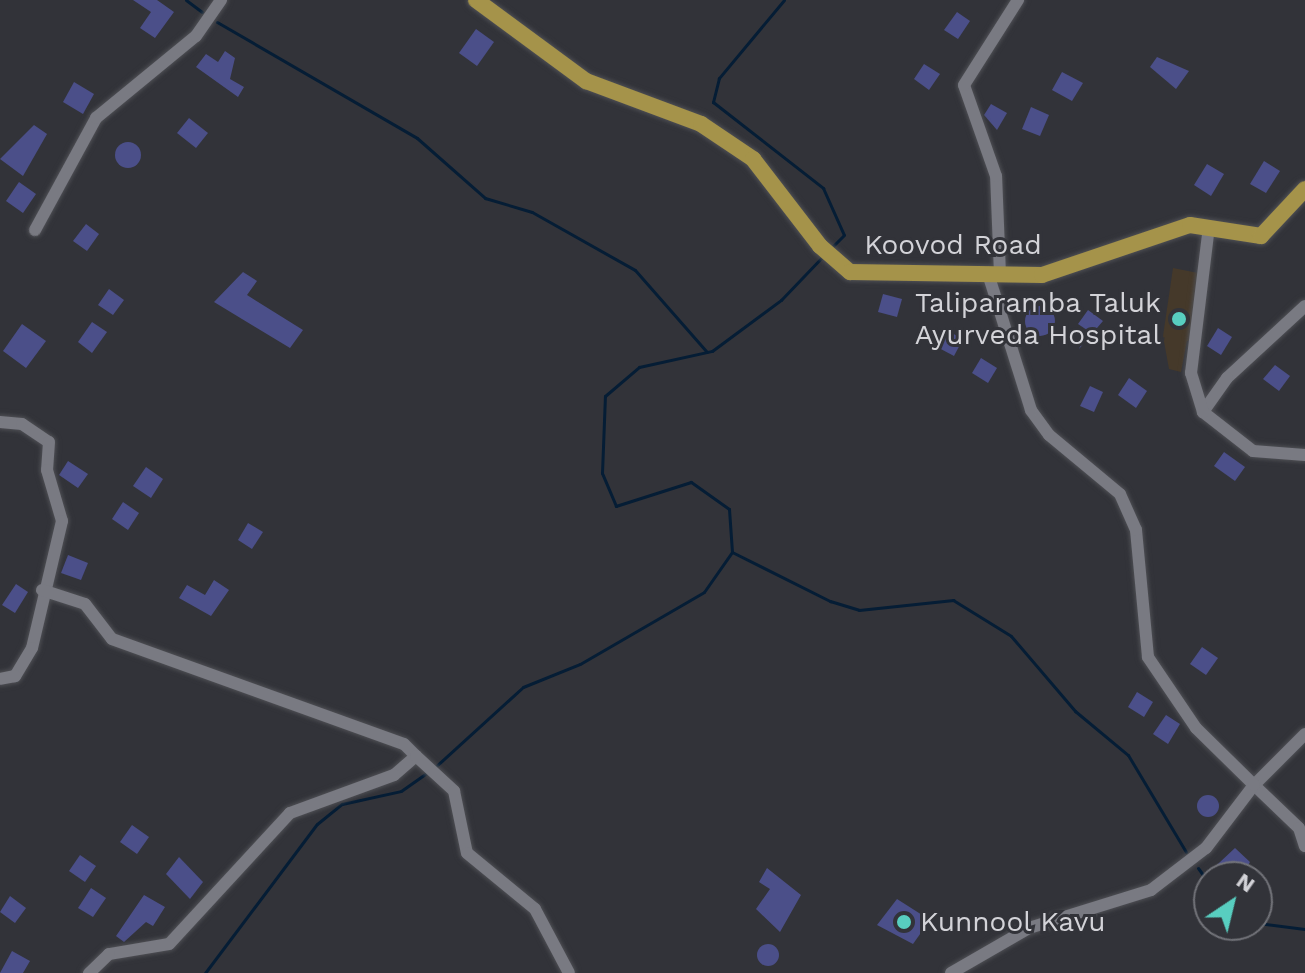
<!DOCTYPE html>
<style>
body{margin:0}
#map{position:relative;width:1305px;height:973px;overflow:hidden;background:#323339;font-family:"Work Sans",sans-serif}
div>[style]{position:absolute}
.medical>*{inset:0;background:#45392a}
.stream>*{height:3px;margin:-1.5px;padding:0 1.5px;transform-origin:1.5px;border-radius:1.5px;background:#051d35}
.building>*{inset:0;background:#4b4f89}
.round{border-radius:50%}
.roads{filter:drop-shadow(0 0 2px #4e4f54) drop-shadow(0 0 2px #4e4f54)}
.minor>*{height:12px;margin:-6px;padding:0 6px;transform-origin:6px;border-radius:6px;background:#797a82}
.major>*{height:16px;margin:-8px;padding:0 8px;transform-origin:8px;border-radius:8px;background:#a5934a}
.dots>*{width:22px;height:22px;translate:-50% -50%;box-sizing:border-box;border:4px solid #323339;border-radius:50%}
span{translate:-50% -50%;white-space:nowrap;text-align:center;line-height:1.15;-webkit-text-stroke:6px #323339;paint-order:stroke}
.street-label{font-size:28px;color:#d3d3d8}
.poi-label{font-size:28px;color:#d3d3d8}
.right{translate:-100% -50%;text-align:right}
.left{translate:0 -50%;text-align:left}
.north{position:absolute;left:1193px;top:861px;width:80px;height:80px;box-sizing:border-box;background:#323339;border:2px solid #727379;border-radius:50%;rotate:35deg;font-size:22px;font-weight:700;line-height:32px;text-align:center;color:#d3d3d8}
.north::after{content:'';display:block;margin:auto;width:28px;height:36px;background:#58cec0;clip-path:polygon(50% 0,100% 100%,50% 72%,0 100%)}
</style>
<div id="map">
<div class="medical">
<i style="clip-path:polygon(1173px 268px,1198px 273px,1194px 342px,1187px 341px,1181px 372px,1169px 369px,1163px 336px)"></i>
</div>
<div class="stream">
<i style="left:186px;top:0;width:20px;rotate:37deg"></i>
<i style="left:784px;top:0;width:102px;rotate:129.8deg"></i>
<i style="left:719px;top:78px;width:25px;rotate:104deg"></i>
<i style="left:713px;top:102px;width:140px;rotate:38deg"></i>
<i style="left:823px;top:188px;width:51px;rotate:65.9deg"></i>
<i style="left:844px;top:235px;width:17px;rotate:135deg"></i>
<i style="left:217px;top:22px;width:231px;rotate:30.1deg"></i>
<i style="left:417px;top:138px;width:91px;rotate:41.4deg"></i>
<i style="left:485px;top:198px;width:49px;rotate:16.6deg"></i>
<i style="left:532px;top:212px;width:118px;rotate:29.4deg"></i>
<i style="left:635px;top:270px;width:109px;rotate:48.7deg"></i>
<i style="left:732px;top:552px;width:110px;rotate:26.6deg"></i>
<i style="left:830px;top:601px;width:30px;rotate:17deg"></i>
<i style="left:859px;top:610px;width:95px;rotate:-6.1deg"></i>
<i style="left:953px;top:600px;width:68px;rotate:31.8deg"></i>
<i style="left:1011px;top:636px;width:99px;rotate:49.5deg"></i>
<i style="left:1075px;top:711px;width:69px;rotate:39.7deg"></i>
<i style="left:1128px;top:755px;width:113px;rotate:59.1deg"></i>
<i style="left:434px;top:768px;width:120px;rotate:-42.3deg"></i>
<i style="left:523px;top:687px;width:61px;rotate:-22deg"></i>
<i style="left:580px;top:664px;width:143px;rotate:-30.1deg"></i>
<i style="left:704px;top:592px;width:49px;rotate:-55deg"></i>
<i style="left:732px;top:552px;width:43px;rotate:-94deg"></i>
<i style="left:729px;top:509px;width:47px;rotate:-144.6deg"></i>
<i style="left:691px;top:482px;width:79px;rotate:162.3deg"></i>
<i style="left:616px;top:506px;width:36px;rotate:-113deg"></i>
<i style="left:602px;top:473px;width:77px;rotate:-87.8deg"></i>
<i style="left:605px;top:396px;width:45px;rotate:-40.5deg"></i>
<i style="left:639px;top:367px;width:75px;rotate:-12.4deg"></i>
<i style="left:712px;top:351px;width:86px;rotate:-36.5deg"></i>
<i style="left:781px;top:300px;width:62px;rotate:-46.3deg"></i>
<i style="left:1198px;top:868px;width:19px;rotate:54deg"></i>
<i style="left:1257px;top:923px;width:48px;rotate:7.1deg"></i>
<i style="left:205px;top:973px;width:186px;rotate:-53.1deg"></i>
<i style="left:317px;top:824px;width:32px;rotate:-39deg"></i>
<i style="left:342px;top:804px;width:60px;rotate:-12.4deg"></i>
<i style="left:401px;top:791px;width:33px;rotate:-35deg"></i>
</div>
<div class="building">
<i style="clip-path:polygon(133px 0,157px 0,174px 12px,155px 38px,140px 28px,151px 12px)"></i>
<i style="clip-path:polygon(957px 12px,970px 21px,958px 39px,944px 30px)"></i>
<i style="clip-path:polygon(476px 29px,494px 42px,477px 66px,459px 53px)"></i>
<i style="clip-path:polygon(225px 51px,235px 58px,230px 79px,244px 87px,238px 97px,196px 67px,206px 54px,218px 62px)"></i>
<i style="clip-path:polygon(1157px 57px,1189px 71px,1176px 89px,1150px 67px)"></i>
<i style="clip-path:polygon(924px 64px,940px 74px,929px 90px,914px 79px)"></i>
<i style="clip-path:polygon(1062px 72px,1083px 83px,1072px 101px,1052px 90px)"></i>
<i style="clip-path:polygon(74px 82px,94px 94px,83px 114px,63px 102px)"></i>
<i style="clip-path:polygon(991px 104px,1007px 113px,997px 130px,984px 115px)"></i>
<i style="clip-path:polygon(1031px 107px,1049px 115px,1040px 136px,1022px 129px)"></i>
<i style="clip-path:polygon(189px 118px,208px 133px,196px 148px,177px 133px)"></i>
<i style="clip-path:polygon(34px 125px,47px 134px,23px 176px,0 159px)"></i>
<i class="round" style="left:115px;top:142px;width:26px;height:26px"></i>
<i style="clip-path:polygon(1264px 161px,1280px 171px,1266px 193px,1250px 184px)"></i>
<i style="clip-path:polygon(1207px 164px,1224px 174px,1211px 196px,1194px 185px)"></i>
<i style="clip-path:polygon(19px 182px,36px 194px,23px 213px,6px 201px)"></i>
<i style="clip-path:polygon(86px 224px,99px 234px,87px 251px,73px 241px)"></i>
<i style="clip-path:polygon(243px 272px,257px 281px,247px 295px,303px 330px,290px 348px,214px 302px)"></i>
<i style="clip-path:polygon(109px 289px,124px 300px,113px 315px,98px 305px)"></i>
<i style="clip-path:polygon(883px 294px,902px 299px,897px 317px,878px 312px)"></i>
<i class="round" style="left:1025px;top:306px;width:30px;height:30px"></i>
<i style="clip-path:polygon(1088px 310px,1103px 321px,1079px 349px,1087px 330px,1078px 324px)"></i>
<i style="clip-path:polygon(92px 322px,107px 332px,92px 353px,78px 342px)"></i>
<i style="clip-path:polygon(22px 324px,46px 341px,26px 368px,3px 351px)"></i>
<i style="clip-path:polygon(1218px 328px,1232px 337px,1221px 355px,1207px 346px)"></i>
<i style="clip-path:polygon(946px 330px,963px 339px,954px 356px,937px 347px)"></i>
<i style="clip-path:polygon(981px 358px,997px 368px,988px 383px,972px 373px)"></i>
<i style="clip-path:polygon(1275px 365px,1290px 376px,1279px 391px,1263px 379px)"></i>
<i style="clip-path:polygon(1129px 378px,1147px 391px,1136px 408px,1118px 395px)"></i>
<i style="clip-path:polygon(1090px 386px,1103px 392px,1094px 412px,1080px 406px)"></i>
<i style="clip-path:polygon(1224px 452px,1245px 467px,1235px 481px,1214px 466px)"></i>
<i style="clip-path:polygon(68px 461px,88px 474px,78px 488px,59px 475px)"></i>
<i style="clip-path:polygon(146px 467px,163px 479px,151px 498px,133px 486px)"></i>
<i style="clip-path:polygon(123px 502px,139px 513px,128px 530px,112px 519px)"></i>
<i style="clip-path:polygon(248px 523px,263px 532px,252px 549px,238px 540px)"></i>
<i style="clip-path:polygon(68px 555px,88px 563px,81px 580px,61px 573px)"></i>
<i style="clip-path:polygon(214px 580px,229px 590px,211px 616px,179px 598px,187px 585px,205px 595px)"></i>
<i style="clip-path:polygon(16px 584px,28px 592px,15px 613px,2px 605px)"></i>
<i style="clip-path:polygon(1202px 647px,1218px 658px,1206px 675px,1190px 664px)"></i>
<i style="clip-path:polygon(1137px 692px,1153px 702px,1144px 717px,1128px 707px)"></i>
<i style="clip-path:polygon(1166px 715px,1180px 724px,1168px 744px,1153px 734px)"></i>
<i class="round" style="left:1197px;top:795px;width:22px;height:22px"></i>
<i style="clip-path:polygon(132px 825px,149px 837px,137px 854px,120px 842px)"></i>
<i style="clip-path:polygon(1235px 848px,1250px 862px,1246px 869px,1239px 874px,1232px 866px,1224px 877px,1204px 877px)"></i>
<i style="clip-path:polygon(80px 855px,96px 866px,85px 882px,69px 871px)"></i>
<i style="clip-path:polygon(179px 857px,203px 882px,190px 899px,166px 874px)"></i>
<i style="clip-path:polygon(767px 868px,801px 895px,780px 932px,756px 909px,770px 889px,759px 882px)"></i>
<i style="clip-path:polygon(91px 888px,106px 898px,93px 917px,78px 908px)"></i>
<i style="clip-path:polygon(144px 895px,165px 907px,153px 926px,146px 922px,124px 942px,116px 936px)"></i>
<i style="clip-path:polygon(10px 896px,26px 908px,15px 923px,0 912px)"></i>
<i style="clip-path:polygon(897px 899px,930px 920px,913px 944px,877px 925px)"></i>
<i class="round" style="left:757px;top:944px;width:22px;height:22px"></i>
<i style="clip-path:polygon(12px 951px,30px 961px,23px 973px,0 973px)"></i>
</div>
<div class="roads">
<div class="minor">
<i style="left:35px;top:230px;width:128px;rotate:-61.4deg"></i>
<i style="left:96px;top:118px;width:129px;rotate:-39.4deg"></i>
<i style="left:196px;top:36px;width:44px;rotate:-55.2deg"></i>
<i style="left:1000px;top:274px;width:98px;rotate:-92.3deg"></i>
<i style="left:996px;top:176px;width:96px;rotate:-109.4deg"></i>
<i style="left:964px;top:85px;width:101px;rotate:-57.6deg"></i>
<i style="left:1305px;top:306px;width:106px;rotate:137.3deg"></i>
<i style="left:1227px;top:378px;width:42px;rotate:125.2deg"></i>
<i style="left:1203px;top:412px;width:63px;rotate:38deg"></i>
<i style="left:1253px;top:451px;width:52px;rotate:4.4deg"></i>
<i style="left:1203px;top:412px;width:41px;rotate:-107.1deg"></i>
<i style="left:1191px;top:373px;width:148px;rotate:-83deg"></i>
<i style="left:0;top:422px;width:22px;rotate:5deg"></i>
<i style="left:22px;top:424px;width:32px;rotate:34deg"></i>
<i style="left:49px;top:442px;width:28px;rotate:94deg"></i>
<i style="left:47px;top:470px;width:53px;rotate:73.6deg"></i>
<i style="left:62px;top:521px;width:130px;rotate:103.3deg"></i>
<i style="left:32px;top:648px;width:33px;rotate:121deg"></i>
<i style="left:15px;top:676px;width:15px;rotate:169deg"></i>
<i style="left:42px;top:590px;width:45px;rotate:18deg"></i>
<i style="left:85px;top:604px;width:44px;rotate:52.4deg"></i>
<i style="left:112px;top:639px;width:310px;rotate:19.8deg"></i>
<i style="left:404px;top:744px;width:17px;rotate:45deg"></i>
<i style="left:416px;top:756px;width:29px;rotate:139deg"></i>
<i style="left:394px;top:775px;width:111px;rotate:159.9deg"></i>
<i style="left:290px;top:813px;width:178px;rotate:132.7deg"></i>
<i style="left:169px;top:944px;width:61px;rotate:170.5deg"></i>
<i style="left:109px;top:954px;width:28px;rotate:136deg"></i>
<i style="left:1305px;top:734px;width:72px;rotate:135deg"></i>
<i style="left:1254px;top:785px;width:62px;rotate:43.7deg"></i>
<i style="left:1299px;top:828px;width:19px;rotate:72deg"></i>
<i style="left:416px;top:756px;width:52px;rotate:42.6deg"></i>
<i style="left:454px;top:791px;width:63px;rotate:78.2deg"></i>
<i style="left:467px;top:853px;width:88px;rotate:39.5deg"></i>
<i style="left:535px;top:909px;width:72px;rotate:62deg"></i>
<i style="left:951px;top:973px;width:90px;rotate:-30deg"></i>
<i style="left:1029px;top:928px;width:128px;rotate:-17.3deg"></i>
<i style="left:1151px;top:890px;width:69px;rotate:-37.4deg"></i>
<i style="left:1206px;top:848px;width:79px;rotate:-52.7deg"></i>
<i style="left:1254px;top:785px;width:81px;rotate:-135.5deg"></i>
<i style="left:1196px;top:728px;width:86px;rotate:-124.1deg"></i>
<i style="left:1148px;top:657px;width:128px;rotate:-95.4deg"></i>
<i style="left:1136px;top:530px;width:39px;rotate:-114deg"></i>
<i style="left:1120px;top:494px;width:92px;rotate:-140.3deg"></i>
<i style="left:1049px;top:435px;width:31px;rotate:-126deg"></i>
<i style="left:1031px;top:410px;width:143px;rotate:-107.5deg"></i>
</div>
<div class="major">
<i style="left:476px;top:0;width:137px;rotate:36.4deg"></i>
<i style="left:586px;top:81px;width:123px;rotate:20.5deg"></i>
<i style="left:701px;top:124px;width:63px;rotate:33.9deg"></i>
<i style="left:753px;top:159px;width:110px;rotate:52.4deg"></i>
<i style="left:820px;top:246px;width:40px;rotate:41deg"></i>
<i style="left:850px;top:272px;width:192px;rotate:0.9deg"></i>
<i style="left:1042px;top:275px;width:156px;rotate:-18.7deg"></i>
<i style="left:1190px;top:225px;width:72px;rotate:8.8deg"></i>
<i style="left:1261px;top:236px;width:64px;rotate:-46.9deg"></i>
</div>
</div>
<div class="dots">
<i style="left:1179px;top:319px;background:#58cec0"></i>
<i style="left:904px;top:922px;background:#58cec0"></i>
</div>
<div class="street-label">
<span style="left:953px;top:245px">Koovod Road</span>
</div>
<div class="poi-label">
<span class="right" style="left:1161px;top:319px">Taliparamba Taluk<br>Ayurveda Hospital</span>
<span class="left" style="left:920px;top:922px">Kunnool Kavu</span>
</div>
<div class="north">N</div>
</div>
